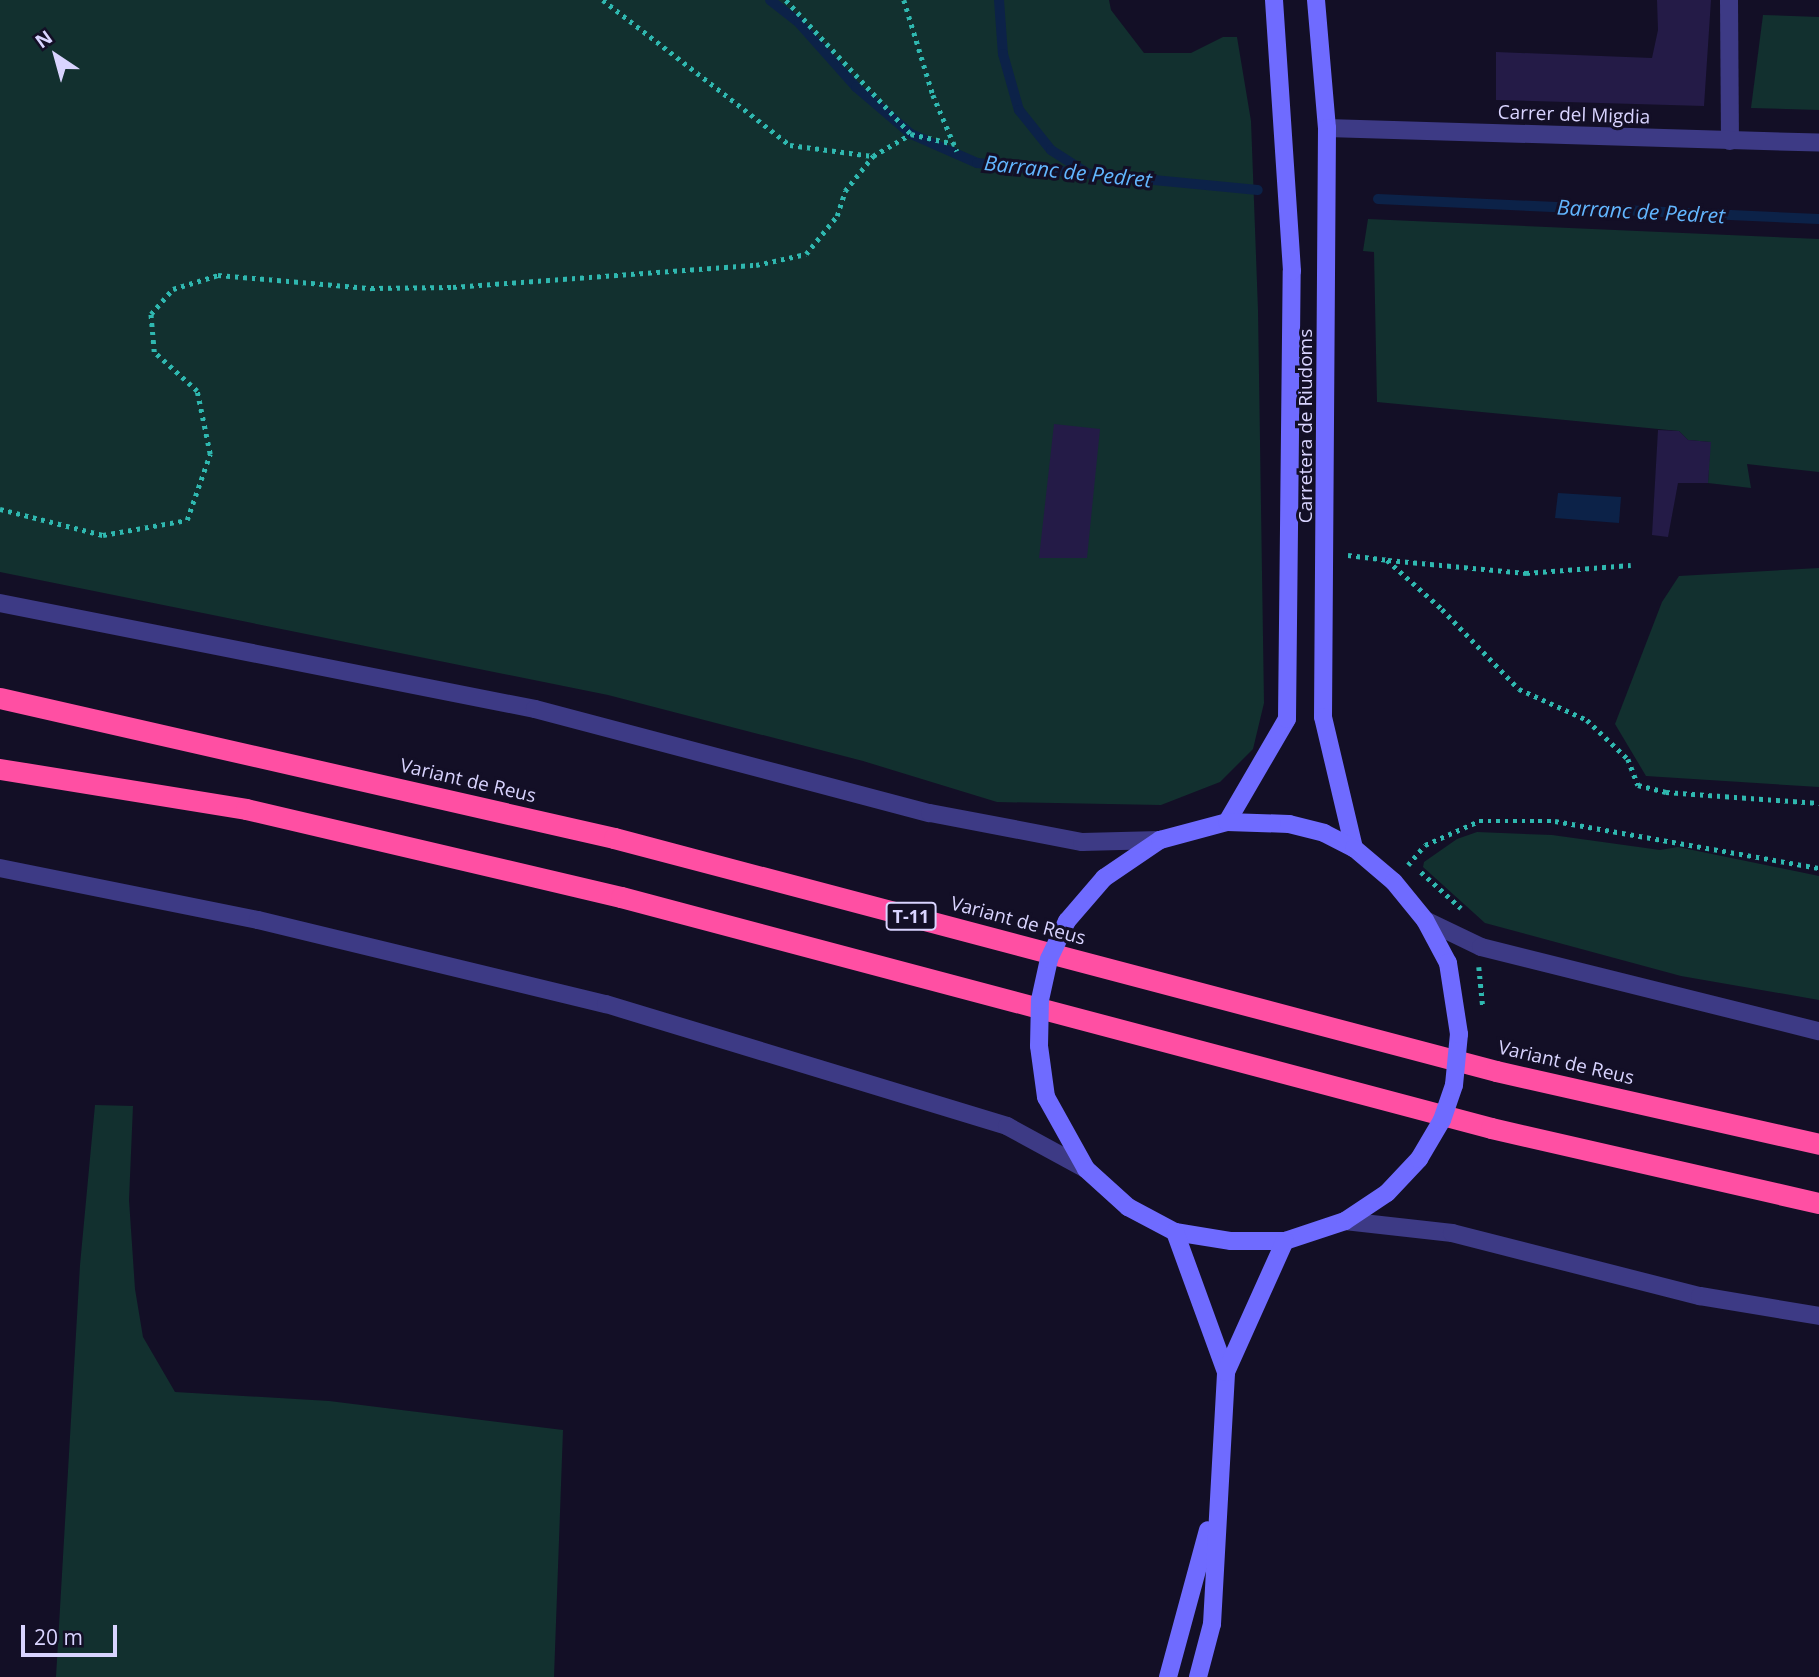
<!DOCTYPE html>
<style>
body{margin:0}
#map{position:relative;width:1819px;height:1677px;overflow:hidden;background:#130f26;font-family:"Open Sans",sans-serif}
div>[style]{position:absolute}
.green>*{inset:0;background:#12302f}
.water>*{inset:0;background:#0c2248}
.stream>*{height:10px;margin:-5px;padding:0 5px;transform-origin:5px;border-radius:5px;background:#0c2248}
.building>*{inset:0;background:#241b47}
.path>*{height:4.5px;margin-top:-2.25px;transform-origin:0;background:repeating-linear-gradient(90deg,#2fb8b0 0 3.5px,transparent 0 8.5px)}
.minor>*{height:18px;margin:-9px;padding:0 9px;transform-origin:9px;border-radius:9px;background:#3d3a85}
.tertiary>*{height:18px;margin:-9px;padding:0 9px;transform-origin:9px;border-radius:9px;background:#3d3a85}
.secondary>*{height:18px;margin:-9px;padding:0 9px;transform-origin:9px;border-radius:9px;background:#6f6bff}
.motorway>*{height:21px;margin:-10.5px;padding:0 10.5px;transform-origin:10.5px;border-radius:10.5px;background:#ff4fa3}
.path-bridge>*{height:4.5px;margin-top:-2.25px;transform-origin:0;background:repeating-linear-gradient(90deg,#2fb8b0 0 3.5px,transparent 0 8.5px)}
.secondary-bridge>*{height:18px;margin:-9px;padding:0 9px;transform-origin:9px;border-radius:9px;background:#6f6bff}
span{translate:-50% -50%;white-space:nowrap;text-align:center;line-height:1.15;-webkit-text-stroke:6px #130f26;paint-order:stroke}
.shield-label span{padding:2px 5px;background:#130f26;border:2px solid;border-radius:5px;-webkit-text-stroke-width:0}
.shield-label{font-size:18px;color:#d9d4ff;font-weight:700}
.street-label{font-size:19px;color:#d9d4ff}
.water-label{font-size:21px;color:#62b6ff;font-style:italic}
.north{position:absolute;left:21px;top:21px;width:70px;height:70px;-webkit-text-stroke:5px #130f26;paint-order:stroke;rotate:324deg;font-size:19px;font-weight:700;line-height:28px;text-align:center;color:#d9d4ff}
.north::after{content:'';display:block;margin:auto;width:24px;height:32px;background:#d9d4ff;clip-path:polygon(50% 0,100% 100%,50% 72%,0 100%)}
.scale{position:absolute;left:21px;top:1625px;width:96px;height:32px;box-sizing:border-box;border:4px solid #d9d4ff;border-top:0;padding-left:9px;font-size:21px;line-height:24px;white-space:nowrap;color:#d9d4ff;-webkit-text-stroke:5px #130f26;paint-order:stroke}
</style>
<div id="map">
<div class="green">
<i style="clip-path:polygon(0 0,1109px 0,1111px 10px,1144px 53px,1191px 53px,1223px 37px,1237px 37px,1251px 121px,1258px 310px,1264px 703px,1253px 749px,1220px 782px,1161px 805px,997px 802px,863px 761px,608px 695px,0 572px)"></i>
<i style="clip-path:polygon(1763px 15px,1819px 17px,1819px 110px,1751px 108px)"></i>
<i style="clip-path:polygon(1368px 219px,1819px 239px,1819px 472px,1747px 464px,1751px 488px,1708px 483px,1710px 442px,1688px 440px,1679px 431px,1377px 402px,1374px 252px,1363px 251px)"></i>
<i style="clip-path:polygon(1819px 568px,1819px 787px,1646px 776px,1615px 724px,1662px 602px,1679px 576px)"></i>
<i style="clip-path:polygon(1477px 832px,1552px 835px,1660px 850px,1678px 847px,1819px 876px,1819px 1000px,1681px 976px,1485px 923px,1423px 867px,1424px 862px,1457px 839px)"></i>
<i style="clip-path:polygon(95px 1105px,133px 1106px,129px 1200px,135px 1289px,143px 1337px,175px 1392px,329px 1401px,563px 1430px,554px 1677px,56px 1677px,80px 1265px)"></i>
</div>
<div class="water">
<i style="clip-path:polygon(1558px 493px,1621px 497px,1619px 523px,1555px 518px)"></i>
</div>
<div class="stream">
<i style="left:770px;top:0;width:37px;rotate:38deg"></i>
<i style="left:799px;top:23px;width:86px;rotate:48.3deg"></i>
<i style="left:856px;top:87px;width:72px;rotate:40.5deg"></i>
<i style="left:911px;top:134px;width:72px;rotate:23.7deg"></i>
<i style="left:977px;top:163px;width:282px;rotate:5.5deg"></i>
<i style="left:999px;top:0;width:54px;rotate:85.8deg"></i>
<i style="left:1003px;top:54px;width:58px;rotate:74.1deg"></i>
<i style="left:1019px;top:110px;width:51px;rotate:51.3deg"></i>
<i style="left:1051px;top:150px;width:43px;rotate:32.6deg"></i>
<i style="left:1378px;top:199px;width:441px;rotate:2.6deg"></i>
</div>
<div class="building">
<i style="clip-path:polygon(1657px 0,1711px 0,1704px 106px,1496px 100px,1496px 52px,1652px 58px,1658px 30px)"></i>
<i style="clip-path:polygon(1054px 424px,1100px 429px,1087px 558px,1039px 558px)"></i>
<i style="clip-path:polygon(1658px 430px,1679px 431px,1688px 440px,1711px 442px,1708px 483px,1678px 483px,1668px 537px,1652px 535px)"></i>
</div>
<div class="path">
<i style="left:603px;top:0;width:237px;rotate:37.8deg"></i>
<i style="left:790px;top:145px;width:83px;rotate:7.6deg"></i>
<i style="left:786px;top:0;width:183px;rotate:47deg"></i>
<i style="left:904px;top:0;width:99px;rotate:73deg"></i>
<i style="left:933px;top:95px;width:61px;rotate:66.8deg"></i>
<i style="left:0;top:509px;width:106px;rotate:14.2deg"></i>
<i style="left:103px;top:535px;width:85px;rotate:-10.1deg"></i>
<i style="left:187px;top:520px;width:70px;rotate:-70.8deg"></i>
<i style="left:210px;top:454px;width:64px;rotate:-101.7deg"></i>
<i style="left:197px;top:391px;width:58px;rotate:-137.8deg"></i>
<i style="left:154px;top:352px;width:38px;rotate:-95deg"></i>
<i style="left:151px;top:314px;width:33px;rotate:-49deg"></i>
<i style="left:173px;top:289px;width:47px;rotate:-17.3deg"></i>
<i style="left:218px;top:275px;width:154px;rotate:4.9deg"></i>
<i style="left:371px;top:288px;width:82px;rotate:-0.7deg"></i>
<i style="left:453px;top:287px;width:304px;rotate:-4.2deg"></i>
<i style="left:756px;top:265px;width:51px;rotate:-12.4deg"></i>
<i style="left:806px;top:254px;width:49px;rotate:-50.8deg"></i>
<i style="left:837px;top:216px;width:26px;rotate:-72deg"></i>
<i style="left:845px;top:191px;width:45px;rotate:-51.3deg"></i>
<i style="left:873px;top:156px;width:44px;rotate:-30.1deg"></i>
<i style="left:911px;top:134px;width:45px;rotate:12.8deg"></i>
<i style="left:1348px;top:555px;width:39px;rotate:7deg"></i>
<i style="left:1387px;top:560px;width:74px;rotate:41.7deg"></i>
<i style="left:1442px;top:609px;width:111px;rotate:46.1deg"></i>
<i style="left:1519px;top:689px;width:75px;rotate:24.5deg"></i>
<i style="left:1587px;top:720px;width:57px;rotate:43.6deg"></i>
<i style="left:1628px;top:759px;width:28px;rotate:69deg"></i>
<i style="left:1638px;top:785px;width:29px;rotate:14deg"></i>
<i style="left:1666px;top:792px;width:153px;rotate:4.1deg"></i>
<i style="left:1388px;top:560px;width:139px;rotate:5.4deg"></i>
<i style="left:1526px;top:573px;width:105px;rotate:-4.4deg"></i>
<i style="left:1408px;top:865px;width:26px;rotate:-50deg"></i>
<i style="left:1425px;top:845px;width:59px;rotate:-24deg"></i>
<i style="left:1479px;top:821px;width:76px"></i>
<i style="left:1555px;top:821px;width:268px;rotate:10.1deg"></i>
<i style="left:1421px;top:872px;width:54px;rotate:42deg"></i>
</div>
<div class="minor">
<i style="left:1729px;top:0;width:141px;rotate:89.6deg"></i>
<i style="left:1327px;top:128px;width:492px;rotate:1.7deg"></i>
</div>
<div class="tertiary">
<i style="left:0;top:603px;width:545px;rotate:11.21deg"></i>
<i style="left:535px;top:709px;width:408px;rotate:14.8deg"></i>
<i style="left:930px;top:813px;width:155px;rotate:10.8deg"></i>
<i style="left:1082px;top:842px;width:78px;rotate:-1.5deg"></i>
<i style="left:0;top:868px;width:263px;rotate:11.4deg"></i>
<i style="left:258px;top:920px;width:358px;rotate:13.6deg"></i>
<i style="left:606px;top:1004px;width:419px;rotate:16.9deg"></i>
<i style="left:1007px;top:1126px;width:90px;rotate:28.6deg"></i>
<i style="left:1425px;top:920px;width:62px;rotate:25.7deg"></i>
<i style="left:1481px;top:947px;width:348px;rotate:14deg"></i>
<i style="left:1345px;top:1221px;width:108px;rotate:6.4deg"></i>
<i style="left:1452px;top:1233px;width:256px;rotate:14.3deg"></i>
<i style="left:1700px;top:1296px;width:121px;rotate:9.5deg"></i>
</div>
<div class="secondary">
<i style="left:1316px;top:0;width:128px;rotate:85.1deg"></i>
<i style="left:1327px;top:128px;width:589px;rotate:90.39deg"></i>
<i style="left:1323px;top:717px;width:135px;rotate:76.7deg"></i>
<i style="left:1227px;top:822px;width:119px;rotate:-59.8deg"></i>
<i style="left:1287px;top:719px;width:448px;rotate:-89.4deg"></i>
<i style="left:1292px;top:271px;width:272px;rotate:-93.8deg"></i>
<i style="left:1104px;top:878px;width:68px;rotate:-34.2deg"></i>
<i style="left:1160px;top:840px;width:69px;rotate:-15deg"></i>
<i style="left:1227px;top:822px;width:62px;rotate:1.8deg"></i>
<i style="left:1289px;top:824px;width:36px;rotate:14deg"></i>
<i style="left:1324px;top:833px;width:34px;rotate:27deg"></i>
<i style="left:1354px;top:848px;width:52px;rotate:40.4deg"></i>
<i style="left:1394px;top:882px;width:49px;rotate:50.8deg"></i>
<i style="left:1425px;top:920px;width:49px;rotate:61.9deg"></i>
<i style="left:1046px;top:1097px;width:82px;rotate:60.9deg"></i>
<i style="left:1086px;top:1169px;width:57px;rotate:42.1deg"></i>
<i style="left:1128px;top:1207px;width:53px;rotate:28deg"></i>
<i style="left:1175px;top:1232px;width:57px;rotate:9.1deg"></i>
<i style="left:1231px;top:1241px;width:54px"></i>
<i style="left:1285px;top:1241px;width:63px;rotate:-18.4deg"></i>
<i style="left:1345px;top:1221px;width:50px;rotate:-33.7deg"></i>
<i style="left:1175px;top:1232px;width:149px;rotate:70deg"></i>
<i style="left:1168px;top:1677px;width:152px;rotate:-74.8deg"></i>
<i style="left:1198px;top:1677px;width:55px;rotate:-75.2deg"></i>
<i style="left:1212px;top:1624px;width:252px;rotate:-86.8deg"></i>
<i style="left:1226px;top:1372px;width:144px;rotate:-65.8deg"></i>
</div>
<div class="motorway">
<i style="left:0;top:698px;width:630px;rotate:12.84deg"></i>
<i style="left:614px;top:838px;width:912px;rotate:14.8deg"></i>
<i style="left:1496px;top:1071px;width:331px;rotate:12.7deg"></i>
<i style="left:0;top:769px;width:249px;rotate:9.2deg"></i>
<i style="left:246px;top:809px;width:385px;rotate:13.2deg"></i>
<i style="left:621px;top:897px;width:900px;rotate:14.87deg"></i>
<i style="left:1491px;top:1128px;width:336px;rotate:12.9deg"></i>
</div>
<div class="path-bridge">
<i style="left:1479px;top:967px;width:41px;rotate:84.4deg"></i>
</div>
<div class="secondary-bridge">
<i style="left:1046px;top:1097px;width:51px;rotate:-97.8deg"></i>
<i style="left:1039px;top:1046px;width:46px;rotate:-88.8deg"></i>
<i style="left:1040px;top:1000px;width:42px;rotate:-77.6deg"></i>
<i style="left:1049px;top:959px;width:42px;rotate:-64.7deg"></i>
<i style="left:1067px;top:921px;width:57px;rotate:-49.3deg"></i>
<i style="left:1387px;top:1193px;width:47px;rotate:-46.7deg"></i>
<i style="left:1419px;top:1159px;width:45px;rotate:-59.5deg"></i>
<i style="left:1442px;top:1120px;width:37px;rotate:-71deg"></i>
<i style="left:1454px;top:1085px;width:51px;rotate:-84.4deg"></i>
<i style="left:1459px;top:1034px;width:72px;rotate:-98.8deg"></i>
</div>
<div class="shield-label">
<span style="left:911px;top:916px">T-11</span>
</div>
<div class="street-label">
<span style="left:1574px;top:115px;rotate:2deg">Carrer del Migdia</span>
<span style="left:1306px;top:426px;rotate:-90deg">Carretera de Riudoms</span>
<span style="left:468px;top:781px;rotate:13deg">Variant de Reus</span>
<span style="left:1018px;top:921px;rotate:15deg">Variant de Reus</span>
<span style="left:1566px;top:1063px;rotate:13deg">Variant de Reus</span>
</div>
<div class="water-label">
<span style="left:1068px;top:171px;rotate:6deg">Barranc de Pedret</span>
<span style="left:1641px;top:211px;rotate:3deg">Barranc de Pedret</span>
</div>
<div class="north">N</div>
<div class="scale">20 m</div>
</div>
